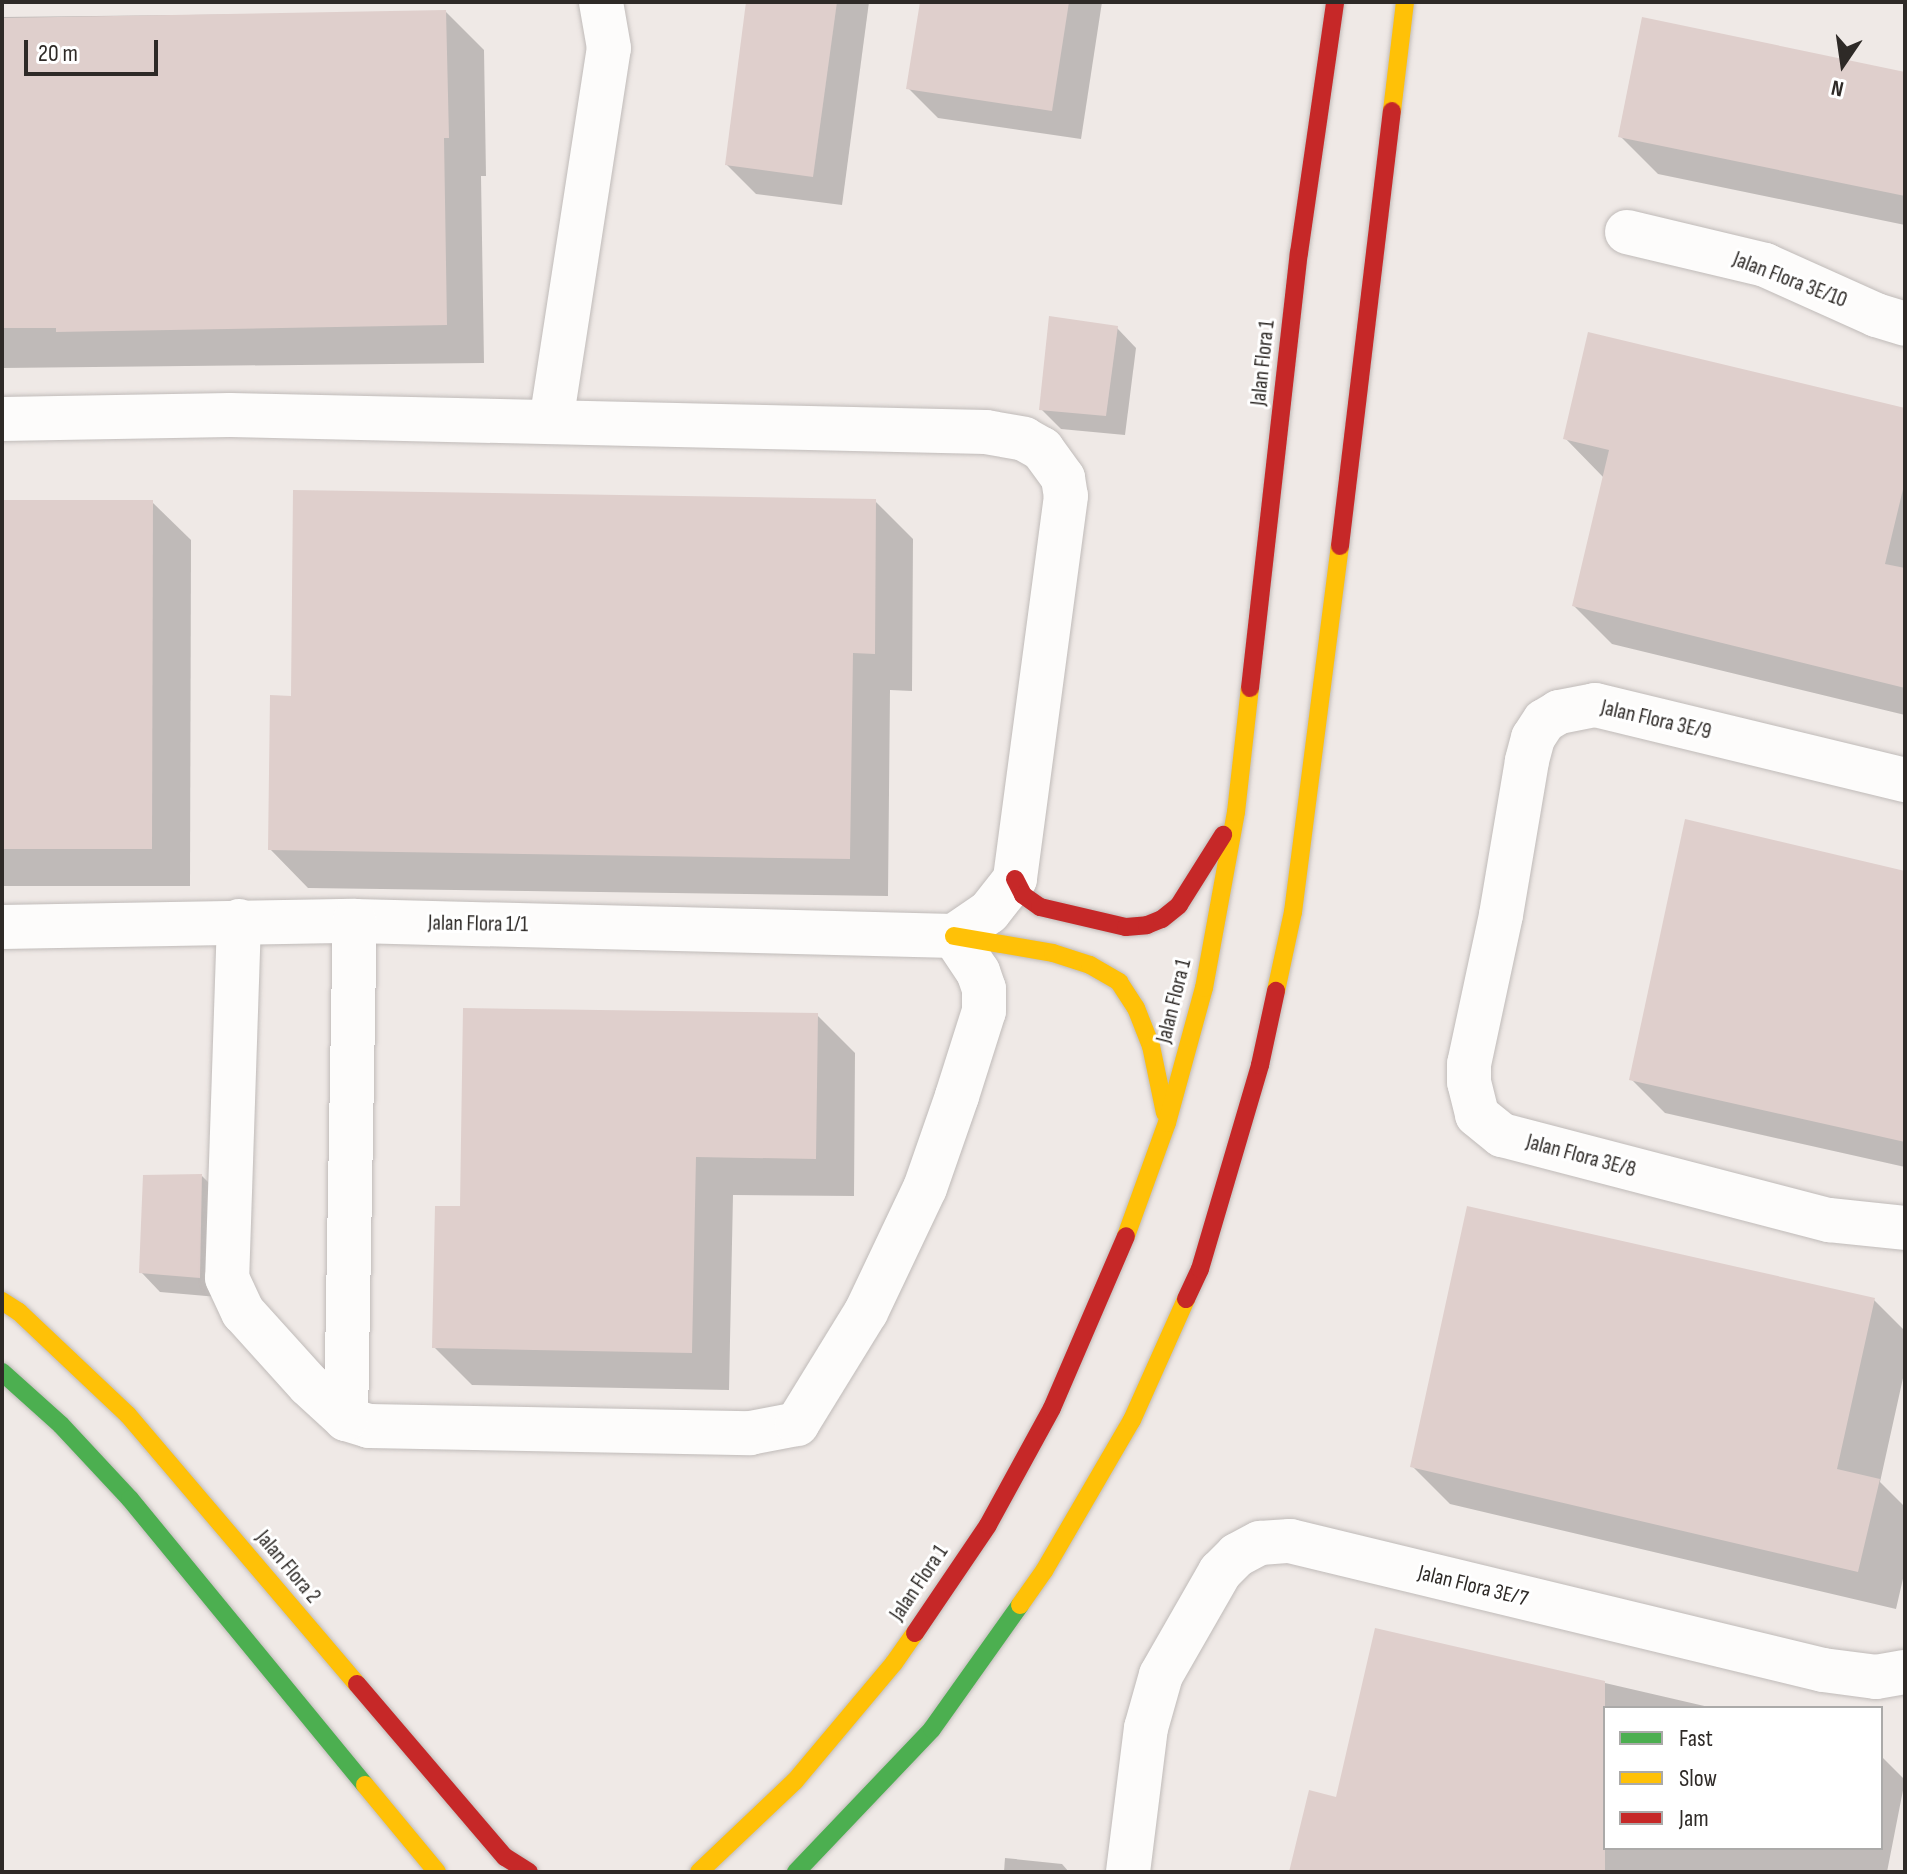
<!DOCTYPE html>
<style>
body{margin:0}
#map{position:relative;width:1907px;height:1874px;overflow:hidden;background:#efe9e6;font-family:"Sofia Sans Condensed",sans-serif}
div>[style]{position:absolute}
.shadow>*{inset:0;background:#0003}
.building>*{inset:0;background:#dfcfcc}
.roads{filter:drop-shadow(0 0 2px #c0bbb9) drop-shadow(0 0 2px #c0bbb9)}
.street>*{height:44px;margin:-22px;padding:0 22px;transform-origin:22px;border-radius:22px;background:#fdfcfb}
.fast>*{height:18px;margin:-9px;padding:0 9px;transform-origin:9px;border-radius:9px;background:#4caf50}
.slow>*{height:18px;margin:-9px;padding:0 9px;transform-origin:9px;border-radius:9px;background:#ffc107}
.jam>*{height:18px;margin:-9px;padding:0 9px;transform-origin:9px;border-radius:9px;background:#c62828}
span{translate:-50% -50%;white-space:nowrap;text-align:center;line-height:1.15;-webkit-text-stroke:6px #fff;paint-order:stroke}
.street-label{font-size:22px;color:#2e2a27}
.frame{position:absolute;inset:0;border:4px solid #2e2a27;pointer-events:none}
.legend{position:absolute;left:1603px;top:1706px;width:280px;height:144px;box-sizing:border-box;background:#fff;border:2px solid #abaaa9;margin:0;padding:10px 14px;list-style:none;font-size:24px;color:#2e2a27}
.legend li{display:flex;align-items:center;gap:16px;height:40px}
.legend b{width:40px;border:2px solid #abaaa9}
.north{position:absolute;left:1803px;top:24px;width:80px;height:80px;-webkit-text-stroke:6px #fff;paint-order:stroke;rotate:193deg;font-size:22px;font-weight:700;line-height:32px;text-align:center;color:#2e2a27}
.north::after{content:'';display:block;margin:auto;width:28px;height:36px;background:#2e2a27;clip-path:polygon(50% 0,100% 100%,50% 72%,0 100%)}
.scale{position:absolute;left:24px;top:40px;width:134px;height:36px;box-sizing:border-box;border:4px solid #2e2a27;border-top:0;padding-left:10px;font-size:24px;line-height:28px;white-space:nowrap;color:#2e2a27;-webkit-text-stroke:6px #fff;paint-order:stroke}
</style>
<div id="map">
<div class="shadow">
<i style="clip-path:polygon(748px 2px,869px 2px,842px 205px,756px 194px,727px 165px)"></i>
<i style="clip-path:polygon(922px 2px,1102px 2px,1081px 139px,938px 118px,908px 88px)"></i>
<i style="clip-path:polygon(446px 12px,484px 50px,486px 176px,481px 176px,484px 363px,2px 368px,2px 17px)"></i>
<i style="clip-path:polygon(1905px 74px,1905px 225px,1658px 174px,1620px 136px)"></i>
<i style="clip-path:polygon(1117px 328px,1136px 348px,1125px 435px,1061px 429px,1041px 409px)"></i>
<i style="clip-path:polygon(1905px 410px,1905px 715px,1612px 644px,1574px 606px,1604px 478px,1565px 438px)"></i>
<i style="clip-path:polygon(875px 501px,913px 539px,912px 691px,890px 690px,888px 896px,308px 888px,270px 849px,293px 698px)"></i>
<i style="clip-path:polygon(2px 502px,152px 502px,191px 540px,190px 886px,2px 886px)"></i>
<i style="clip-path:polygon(1905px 873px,1905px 1167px,1665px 1113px,1631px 1079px)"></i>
<i style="clip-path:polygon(817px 1015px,855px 1053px,854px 1196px,733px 1195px,729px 1390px,472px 1385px,434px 1347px)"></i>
<i style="clip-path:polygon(202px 1176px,221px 1195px,218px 1297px,160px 1292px,141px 1272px)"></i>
<i style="clip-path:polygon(1874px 1300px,1905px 1331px,1905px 1369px,1880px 1482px,1905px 1507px,1905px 1570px,1896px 1609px,1450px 1504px,1412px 1466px)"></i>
<i style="clip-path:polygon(1376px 1630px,1713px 1708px,1605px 1708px,1605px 1848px,1881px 1848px,1881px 1756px,1905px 1780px,1887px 1872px,1291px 1872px,1337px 1799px)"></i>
<i style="clip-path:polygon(1005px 1858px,1062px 1864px,1069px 1872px,1004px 1872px)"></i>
</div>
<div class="building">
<i style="clip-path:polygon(746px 2px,837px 2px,813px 177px,725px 165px)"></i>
<i style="clip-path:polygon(920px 2px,1069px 2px,1052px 111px,906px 89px)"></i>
<i style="clip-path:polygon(446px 10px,449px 138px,444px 138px,447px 325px,56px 332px,56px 328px,2px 328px,2px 18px)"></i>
<i style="clip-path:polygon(1642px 17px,1905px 72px,1905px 196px,1618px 137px)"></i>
<i style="clip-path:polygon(1049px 316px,1118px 326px,1106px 416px,1039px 410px)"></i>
<i style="clip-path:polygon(1588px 332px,1905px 408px,1905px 481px,1885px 564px,1905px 568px,1905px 688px,1572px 606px,1609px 450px,1563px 439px)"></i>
<i style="clip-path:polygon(293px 490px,876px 499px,875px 654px,853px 653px,850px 859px,268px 850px,270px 695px,291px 696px)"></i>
<i style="clip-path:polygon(2px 500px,153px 500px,152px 849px,2px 849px)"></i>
<i style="clip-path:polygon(1685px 819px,1905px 871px,1905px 1142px,1629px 1080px)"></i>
<i style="clip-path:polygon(463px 1008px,818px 1013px,816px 1159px,696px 1157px,692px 1353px,432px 1348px,435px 1206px,460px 1206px)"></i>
<i style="clip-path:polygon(202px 1174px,200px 1278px,139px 1273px,143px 1175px)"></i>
<i style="clip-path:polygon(1467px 1206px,1875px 1298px,1837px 1469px,1880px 1479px,1858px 1572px,1410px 1467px)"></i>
<i style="clip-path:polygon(1375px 1628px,1605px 1681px,1605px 1872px,1289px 1872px,1309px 1790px,1336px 1797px)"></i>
</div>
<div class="roads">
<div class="street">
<i style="left:1627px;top:232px;width:142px;rotate:13.4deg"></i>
<i style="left:1765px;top:265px;width:122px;rotate:24.2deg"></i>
<i style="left:1876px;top:315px;width:30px;rotate:17deg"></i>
<i style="left:2px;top:419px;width:228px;rotate:-1deg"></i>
<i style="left:230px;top:415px;width:756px;rotate:1.29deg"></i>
<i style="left:986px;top:432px;width:39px;rotate:10deg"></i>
<i style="left:1024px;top:439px;width:21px;rotate:29deg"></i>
<i style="left:1042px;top:449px;width:36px;rotate:54deg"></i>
<i style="left:1063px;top:478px;width:18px;rotate:81deg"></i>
<i style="left:1066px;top:496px;width:386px;rotate:97.6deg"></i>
<i style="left:1015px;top:879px;width:42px;rotate:128.2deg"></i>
<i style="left:989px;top:912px;width:42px;rotate:145.6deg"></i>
<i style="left:551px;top:422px;width:378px;rotate:-81.2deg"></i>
<i style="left:609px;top:48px;width:47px;rotate:-99.9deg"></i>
<i style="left:1905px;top:780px;width:319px;rotate:-166.4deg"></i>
<i style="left:1595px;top:705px;width:37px;rotate:169deg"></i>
<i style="left:1559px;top:712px;width:17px;rotate:149deg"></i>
<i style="left:1544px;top:721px;width:20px;rotate:123deg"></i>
<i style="left:1533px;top:738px;width:24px;rotate:105deg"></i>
<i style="left:1527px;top:761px;width:156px;rotate:99.6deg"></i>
<i style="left:1501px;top:915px;width:152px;rotate:102.1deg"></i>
<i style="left:1469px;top:1064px;width:18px;rotate:90deg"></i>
<i style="left:1469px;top:1082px;width:34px;rotate:76deg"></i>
<i style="left:1477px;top:1115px;width:32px;rotate:39deg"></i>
<i style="left:1502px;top:1135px;width:338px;rotate:14.6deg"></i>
<i style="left:1829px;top:1220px;width:76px;rotate:6deg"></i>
<i style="left:239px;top:921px;width:357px;rotate:91.9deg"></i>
<i style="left:227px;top:1278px;width:38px;rotate:65deg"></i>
<i style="left:243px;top:1312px;width:98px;rotate:47.9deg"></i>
<i style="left:309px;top:1385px;width:50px;rotate:42.6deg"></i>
<i style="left:346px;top:1419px;width:24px;rotate:17deg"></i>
<i style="left:369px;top:1426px;width:381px;rotate:1.1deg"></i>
<i style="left:750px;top:1433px;width:48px;rotate:-10.8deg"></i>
<i style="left:797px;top:1424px;width:132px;rotate:-58.4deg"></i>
<i style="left:866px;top:1312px;width:137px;rotate:-64.6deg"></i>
<i style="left:925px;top:1188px;width:97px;rotate:-70.8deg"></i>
<i style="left:957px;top:1096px;width:89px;rotate:-72.4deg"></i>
<i style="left:984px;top:1011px;width:22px;rotate:-90deg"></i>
<i style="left:984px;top:989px;width:18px;rotate:-109deg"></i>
<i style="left:978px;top:972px;width:43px;rotate:-123.7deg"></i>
<i style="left:2px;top:927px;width:353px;rotate:-1deg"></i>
<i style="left:355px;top:921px;width:599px;rotate:1.43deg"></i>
<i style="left:346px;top:1419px;width:498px;rotate:-89deg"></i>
<i style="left:1128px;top:1872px;width:145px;rotate:-82.9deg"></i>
<i style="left:1146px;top:1728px;width:55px;rotate:-74.2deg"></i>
<i style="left:1161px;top:1675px;width:119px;rotate:-60.2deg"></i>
<i style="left:1220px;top:1572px;width:24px;rotate:-45deg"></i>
<i style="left:1237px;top:1555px;width:26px;rotate:-28deg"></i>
<i style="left:1260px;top:1543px;width:30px;rotate:-4deg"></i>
<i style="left:1290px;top:1541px;width:548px;rotate:13.61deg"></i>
<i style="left:1823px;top:1670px;width:53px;rotate:7.5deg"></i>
<i style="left:1876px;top:1677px;width:29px;rotate:-10deg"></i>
</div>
<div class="fast">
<i style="left:2px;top:1372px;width:79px;rotate:41.9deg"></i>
<i style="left:61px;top:1425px;width:101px;rotate:47deg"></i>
<i style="left:130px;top:1499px;width:370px;rotate:50.6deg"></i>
<i style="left:796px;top:1872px;width:197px;rotate:-46.4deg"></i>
<i style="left:932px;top:1729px;width:152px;rotate:-54.6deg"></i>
</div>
<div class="slow">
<i style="left:1392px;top:111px;width:110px;rotate:-83.2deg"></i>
<i style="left:954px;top:936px;width:100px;rotate:9.7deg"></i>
<i style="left:1053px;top:953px;width:39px;rotate:18deg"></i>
<i style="left:1090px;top:965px;width:34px;rotate:30deg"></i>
<i style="left:1119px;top:982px;width:31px;rotate:57deg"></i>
<i style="left:1136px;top:1008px;width:41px;rotate:68.5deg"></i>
<i style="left:1151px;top:1046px;width:68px;rotate:78.2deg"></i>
<i style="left:1276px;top:991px;width:81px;rotate:-77.9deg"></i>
<i style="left:1293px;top:912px;width:369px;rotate:-82.7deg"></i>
<i style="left:1126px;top:1236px;width:120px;rotate:-70.1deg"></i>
<i style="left:1167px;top:1123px;width:140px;rotate:-74.7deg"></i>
<i style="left:1204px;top:988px;width:179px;rotate:-79.7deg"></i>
<i style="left:1236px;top:812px;width:125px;rotate:-83.6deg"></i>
<i style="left:2px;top:1301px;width:20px;rotate:33deg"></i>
<i style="left:19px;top:1312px;width:150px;rotate:43.4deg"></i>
<i style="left:128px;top:1415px;width:353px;rotate:49.6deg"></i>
<i style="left:1020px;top:1605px;width:42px;rotate:-54.8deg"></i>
<i style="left:1044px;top:1571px;width:175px;rotate:-59.8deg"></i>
<i style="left:1132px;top:1420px;width:133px;rotate:-65.9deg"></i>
<i style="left:365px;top:1785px;width:113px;rotate:50.4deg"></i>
<i style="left:699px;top:1872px;width:132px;rotate:-43.5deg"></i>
<i style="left:795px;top:1781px;width:154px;rotate:-50deg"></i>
<i style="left:894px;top:1663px;width:37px;rotate:-55deg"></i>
</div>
<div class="jam">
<i style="left:1340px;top:546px;width:438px;rotate:-83.2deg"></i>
<i style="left:1250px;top:688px;width:438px;rotate:-83.6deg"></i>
<i style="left:1299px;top:253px;width:254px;rotate:-81.8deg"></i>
<i style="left:1015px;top:879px;width:18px;rotate:63deg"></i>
<i style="left:1023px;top:895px;width:21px;rotate:35deg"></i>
<i style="left:1040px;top:907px;width:88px;rotate:13.1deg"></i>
<i style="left:1126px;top:927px;width:21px;rotate:-5deg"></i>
<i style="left:1147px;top:925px;width:16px;rotate:-22deg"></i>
<i style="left:1162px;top:919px;width:22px;rotate:-39deg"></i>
<i style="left:1179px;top:905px;width:83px;rotate:-57.8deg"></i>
<i style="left:1186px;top:1299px;width:33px;rotate:-65deg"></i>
<i style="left:1200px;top:1269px;width:213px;rotate:-73.6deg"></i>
<i style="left:1260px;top:1065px;width:76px;rotate:-77.8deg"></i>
<i style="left:915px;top:1633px;width:130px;rotate:-55.9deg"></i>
<i style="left:988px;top:1525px;width:133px;rotate:-61.3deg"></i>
<i style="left:1052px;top:1408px;width:187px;rotate:-66.7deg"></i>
<i style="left:357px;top:1684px;width:228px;rotate:49.5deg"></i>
<i style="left:505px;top:1857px;width:28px;rotate:32deg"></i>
</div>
</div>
<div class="street-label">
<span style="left:1790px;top:280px;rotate:21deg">Jalan Flora 3E/10</span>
<span style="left:1263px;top:363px;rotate:-84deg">Jalan Flora 1</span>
<span style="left:1656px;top:720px;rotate:13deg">Jalan Flora 3E/9</span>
<span style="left:478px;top:924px;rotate:1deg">Jalan Flora 1/1</span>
<span style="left:1174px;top:1001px;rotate:-76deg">Jalan Flora 1</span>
<span style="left:1581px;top:1156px;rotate:15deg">Jalan Flora 3E/8</span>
<span style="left:288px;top:1567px;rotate:50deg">Jalan Flora 2</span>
<span style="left:919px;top:1583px;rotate:-56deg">Jalan Flora 1</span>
<span style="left:1473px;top:1586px;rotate:14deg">Jalan Flora 3E/7</span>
</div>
<div class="frame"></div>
<ul class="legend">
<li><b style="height:10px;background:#4caf50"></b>Fast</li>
<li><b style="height:10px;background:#ffc107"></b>Slow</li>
<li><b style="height:10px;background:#c62828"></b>Jam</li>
</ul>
<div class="north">N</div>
<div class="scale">20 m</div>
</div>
